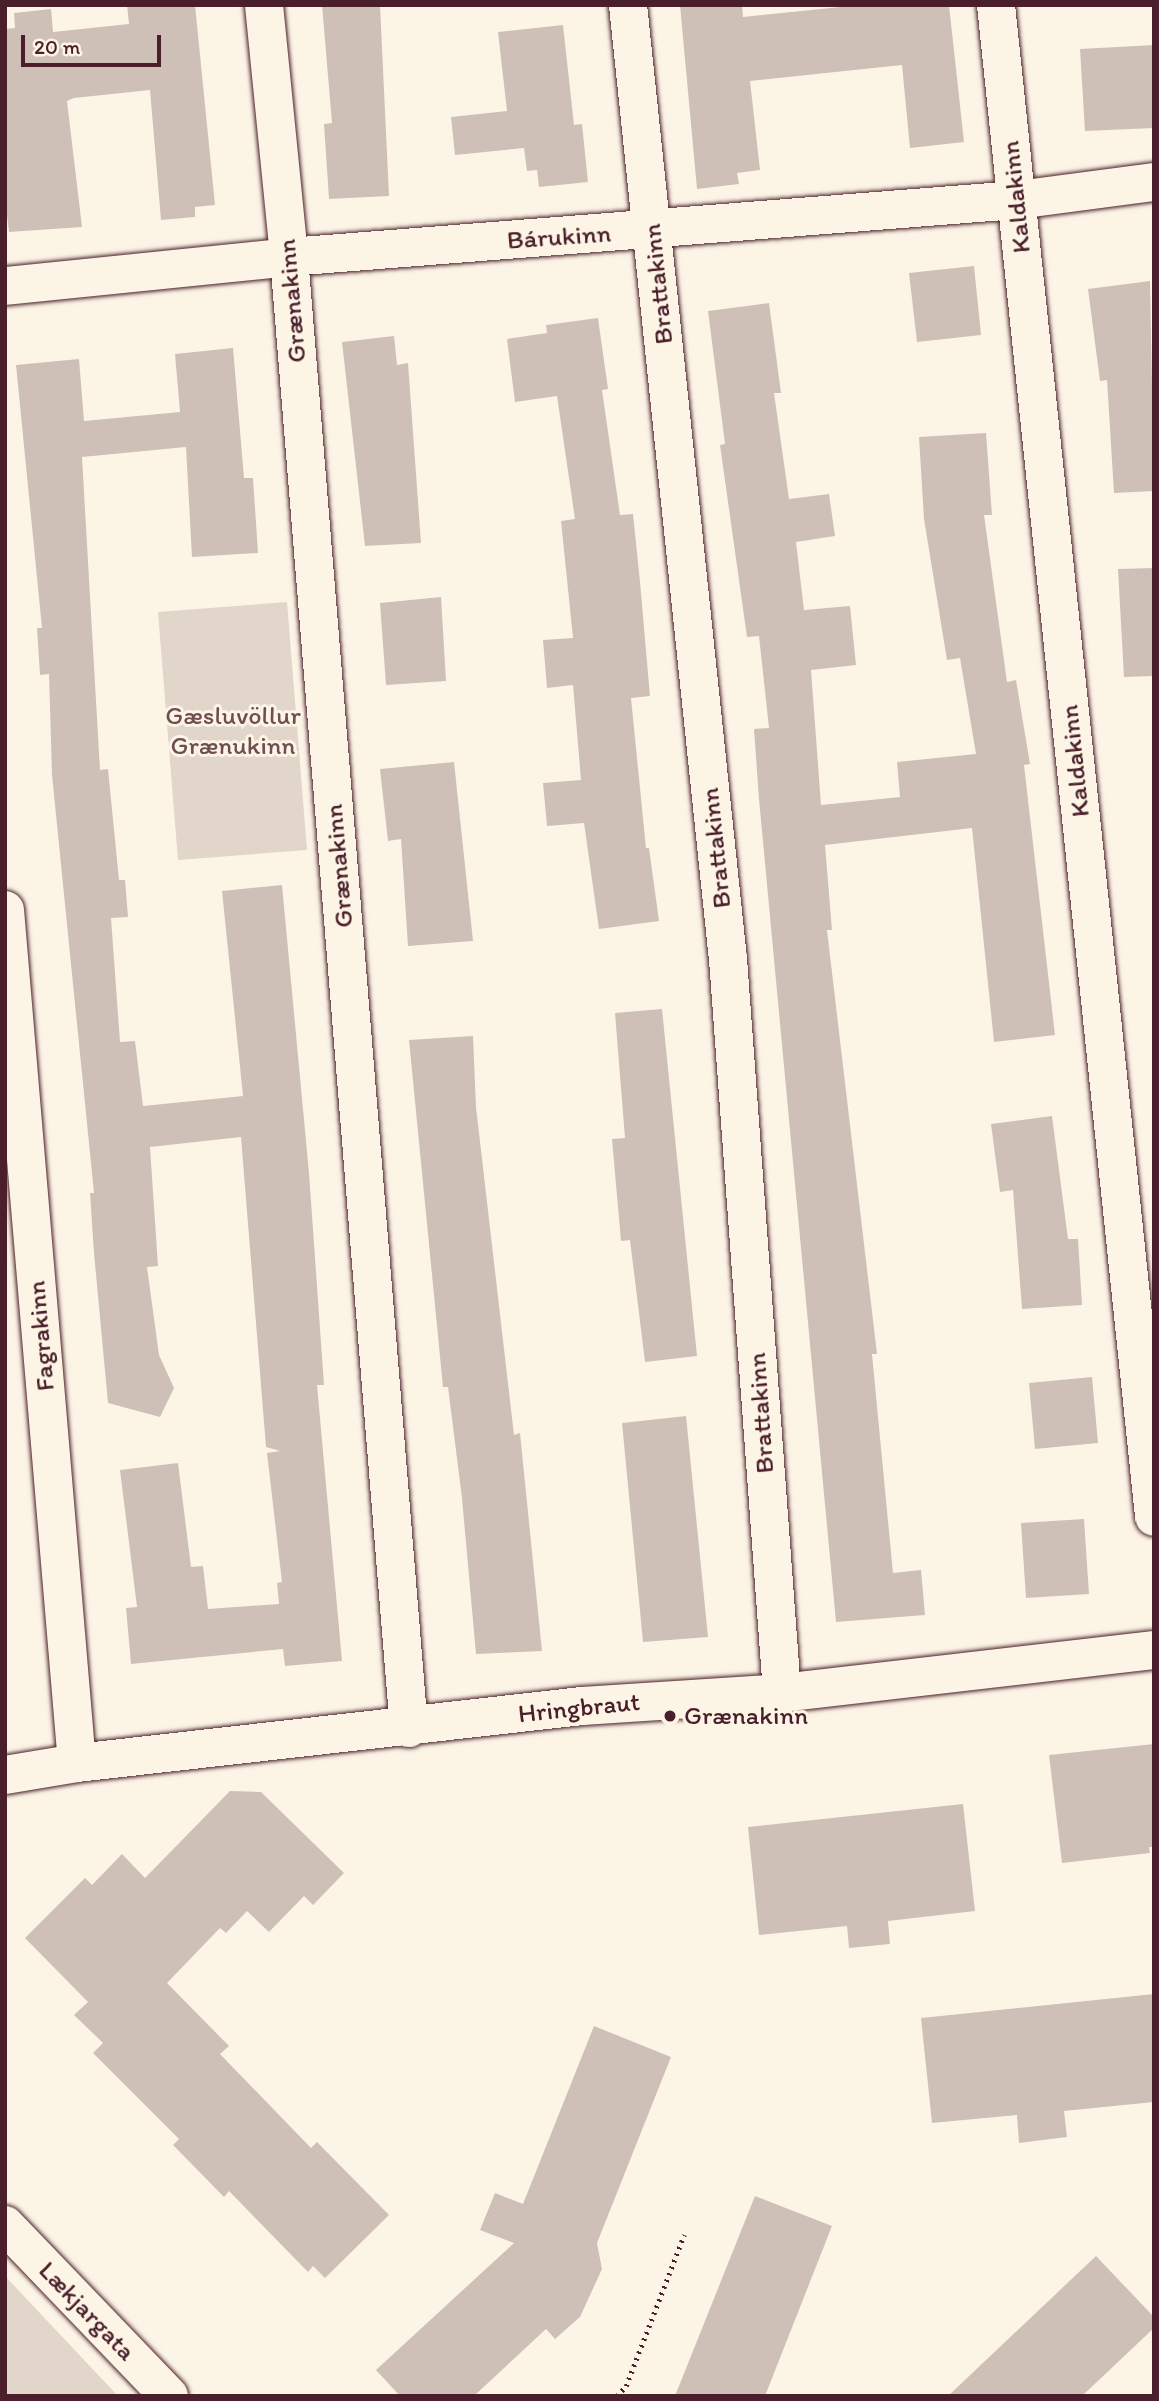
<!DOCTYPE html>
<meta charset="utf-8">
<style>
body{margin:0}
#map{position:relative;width:1159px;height:2401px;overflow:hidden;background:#fcf5e5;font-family:Itim,sans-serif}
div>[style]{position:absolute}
.green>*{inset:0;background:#e2d5ca}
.building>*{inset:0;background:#cfc0b7}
.path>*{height:4.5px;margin-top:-2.25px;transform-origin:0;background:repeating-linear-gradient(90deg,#4a1f2b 0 2px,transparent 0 7px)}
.roads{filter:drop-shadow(0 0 2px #4a1f2b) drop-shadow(0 0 2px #4a1f2b)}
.minor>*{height:38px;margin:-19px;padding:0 19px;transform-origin:19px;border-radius:19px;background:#fcf5e5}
.major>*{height:38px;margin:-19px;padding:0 19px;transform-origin:19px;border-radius:19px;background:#fcf5e5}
.dots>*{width:19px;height:19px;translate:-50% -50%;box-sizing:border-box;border:4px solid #fcf5e5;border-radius:50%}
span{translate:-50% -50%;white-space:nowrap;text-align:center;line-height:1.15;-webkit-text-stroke:6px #fcf5e5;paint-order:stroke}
.street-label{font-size:26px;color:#4a1f2b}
.park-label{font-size:26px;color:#704c53}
.poi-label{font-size:26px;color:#4a1f2b}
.left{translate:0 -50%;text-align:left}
.frame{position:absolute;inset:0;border:7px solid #4a1f2b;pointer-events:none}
.scale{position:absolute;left:21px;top:35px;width:140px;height:32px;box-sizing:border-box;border:4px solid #4a1f2b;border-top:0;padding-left:9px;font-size:21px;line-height:24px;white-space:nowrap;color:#4a1f2b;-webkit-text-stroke:5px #fcf5e5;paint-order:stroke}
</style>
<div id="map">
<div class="green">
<i style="clip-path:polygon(287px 602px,307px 850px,178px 860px,158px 612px)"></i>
<i style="clip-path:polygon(5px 2276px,118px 2396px,5px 2396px)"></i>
</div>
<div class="building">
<i style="clip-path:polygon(127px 5px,195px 5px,215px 205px,195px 207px,195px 217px,161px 220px,150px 90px,74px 98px,67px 101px,82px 227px,9px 232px,5px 199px,5px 29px,15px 28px,14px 13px,51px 9px,53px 32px,129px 24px)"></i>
<i style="clip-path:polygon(322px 5px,380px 5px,389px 196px,329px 199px,324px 124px,332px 123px)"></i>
<i style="clip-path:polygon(680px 5px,742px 5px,743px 17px,860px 5px,949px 5px,964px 142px,910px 148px,902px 65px,750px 81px,760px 170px,737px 173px,739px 184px,697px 189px)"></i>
<i style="clip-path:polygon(563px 25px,574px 125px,582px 124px,588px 182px,539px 187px,537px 170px,527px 171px,524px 148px,455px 155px,451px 117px,507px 111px,498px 32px)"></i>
<i style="clip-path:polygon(1154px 45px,1154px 128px,1085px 131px,1080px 49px)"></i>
<i style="clip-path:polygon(974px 266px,981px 335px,917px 342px,909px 273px)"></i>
<i style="clip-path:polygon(1150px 281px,1154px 491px,1114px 493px,1107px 380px,1100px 381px,1088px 289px)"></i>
<i style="clip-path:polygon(769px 303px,781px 393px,774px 393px,789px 499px,829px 494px,835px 536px,796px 542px,804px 610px,850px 606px,856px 665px,811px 670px,821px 805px,900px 797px,897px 762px,976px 754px,960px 658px,947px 660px,924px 519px,919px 437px,986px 433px,992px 515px,984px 515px,1007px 682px,1016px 680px,1030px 764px,1024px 765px,1055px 1035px,994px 1042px,972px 828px,825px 845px,832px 930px,827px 930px,877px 1354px,872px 1354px,893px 1573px,921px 1570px,925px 1615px,836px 1622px,759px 799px,754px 729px,769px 728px,759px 636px,747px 637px,720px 445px,725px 444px,708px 311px)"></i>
<i style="clip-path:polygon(598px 318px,608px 389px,602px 390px,620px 515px,633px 514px,640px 582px,650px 696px,631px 698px,646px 848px,649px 848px,659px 921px,599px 929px,584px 823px,547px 826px,543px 783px,581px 780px,573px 685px,547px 688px,543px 640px,573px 638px,561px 521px,575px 519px,557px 396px,515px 402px,507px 339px,547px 333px,546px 325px)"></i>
<i style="clip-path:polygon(394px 336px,397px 365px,408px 363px,421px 543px,365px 546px,342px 342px)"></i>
<i style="clip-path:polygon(233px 348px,244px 478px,253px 478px,258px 553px,192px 557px,186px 447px,82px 457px,100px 770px,108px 769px,119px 880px,125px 880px,128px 917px,111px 918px,120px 1042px,135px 1041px,143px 1106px,243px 1096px,222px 891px,282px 885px,309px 1173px,324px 1385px,317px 1385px,342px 1661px,285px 1666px,283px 1649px,131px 1664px,126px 1608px,137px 1607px,120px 1470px,178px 1463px,191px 1567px,203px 1566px,208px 1609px,279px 1604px,277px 1583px,282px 1582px,267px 1453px,280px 1451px,266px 1447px,241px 1137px,150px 1147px,158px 1266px,147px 1267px,159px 1355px,174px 1388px,160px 1417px,108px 1403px,94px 1253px,90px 1193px,94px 1193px,52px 775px,49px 674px,40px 675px,37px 628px,42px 628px,16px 365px,79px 359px,84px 421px,180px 412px,175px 354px)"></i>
<i style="clip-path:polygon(1154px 568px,1154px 676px,1124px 677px,1118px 569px)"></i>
<i style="clip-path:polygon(441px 597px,446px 681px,386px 685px,380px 603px)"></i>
<i style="clip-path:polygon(454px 762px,473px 941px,408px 946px,401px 839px,388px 841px,380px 769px)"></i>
<i style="clip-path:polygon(662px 1009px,697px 1356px,645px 1362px,630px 1240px,621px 1241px,612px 1139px,625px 1138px,615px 1013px)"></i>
<i style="clip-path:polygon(473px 1036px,476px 1107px,514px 1435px,520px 1433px,542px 1651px,476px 1654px,462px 1498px,448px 1387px,443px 1387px,409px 1040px)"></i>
<i style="clip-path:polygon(1052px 1116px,1068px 1239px,1078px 1239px,1082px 1305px,1022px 1309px,1013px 1190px,1000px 1192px,991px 1124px)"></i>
<i style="clip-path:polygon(1092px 1377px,1098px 1443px,1035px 1449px,1029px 1383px)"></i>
<i style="clip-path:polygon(686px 1416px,708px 1637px,643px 1642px,622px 1423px)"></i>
<i style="clip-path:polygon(1084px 1519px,1089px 1594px,1026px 1598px,1021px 1523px)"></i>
<i style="clip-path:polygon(1154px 1744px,1154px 1847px,1149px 1847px,1150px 1853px,1062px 1863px,1049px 1755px)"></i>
<i style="clip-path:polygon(230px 1791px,261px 1792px,344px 1873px,313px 1905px,304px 1896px,269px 1932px,247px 1911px,226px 1933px,220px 1928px,167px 1983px,229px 2046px,220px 2054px,311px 2148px,317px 2142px,389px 2215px,325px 2278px,313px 2266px,308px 2272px,229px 2191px,224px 2197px,173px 2145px,179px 2139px,93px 2053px,103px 2043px,74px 2015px,88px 2002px,25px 1938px,85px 1878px,92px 1885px,122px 1854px,145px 1878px)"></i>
<i style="clip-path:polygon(963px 1804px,975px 1911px,888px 1921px,890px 1944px,849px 1948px,847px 1926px,759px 1935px,748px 1827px)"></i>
<i style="clip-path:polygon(1154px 1994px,1154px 2102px,1064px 2111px,1067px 2137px,1019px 2143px,1017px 2115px,932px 2123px,921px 2018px)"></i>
<i style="clip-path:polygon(594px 2026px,671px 2057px,597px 2243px,602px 2269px,580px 2317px,555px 2339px,546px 2329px,474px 2396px,400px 2396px,376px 2370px,514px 2243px,480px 2230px,495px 2193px,523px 2204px)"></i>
<i style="clip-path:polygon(755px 2196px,832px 2226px,765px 2396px,675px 2396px)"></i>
<i style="clip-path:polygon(1096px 2256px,1154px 2317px,1154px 2328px,1082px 2396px,948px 2396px)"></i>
</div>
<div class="path">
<i style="left:617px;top:2396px;width:13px;rotate:-48deg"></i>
<i style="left:626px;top:2386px;width:162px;rotate:-69deg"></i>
</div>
<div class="roads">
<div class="minor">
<i style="left:264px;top:5px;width:253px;rotate:84.3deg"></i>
<i style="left:289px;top:257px;width:1476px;rotate:85.34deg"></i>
<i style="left:628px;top:5px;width:959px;rotate:84.02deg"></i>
<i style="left:728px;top:959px;width:736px;rotate:85.79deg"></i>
<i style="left:996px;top:5px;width:1520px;rotate:84.03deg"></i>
<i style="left:5px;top:286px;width:285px;rotate:-5.8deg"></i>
<i style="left:289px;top:257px;width:730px;rotate:-4.48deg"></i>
<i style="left:1017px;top:200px;width:138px;rotate:-7.5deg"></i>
<i style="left:5px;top:910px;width:856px;rotate:85.18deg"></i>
<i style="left:5px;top:1775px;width:73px;rotate:-9.5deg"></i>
<i style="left:77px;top:1763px;width:508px;rotate:-6.44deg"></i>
<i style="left:582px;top:1706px;width:200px;rotate:-3.7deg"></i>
<i style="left:782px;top:1693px;width:374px;rotate:-6.6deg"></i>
</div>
<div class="major">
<i style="left:5px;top:2225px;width:237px;rotate:46.2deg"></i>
</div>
</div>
<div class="dots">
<i style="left:670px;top:1716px;background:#4a1f2b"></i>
</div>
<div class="street-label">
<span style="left:1016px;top:197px;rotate:-96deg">Kaldakinn</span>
<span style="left:559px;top:237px;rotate:-4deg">Bárukinn</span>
<span style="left:658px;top:284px;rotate:-96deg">Brattakinn</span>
<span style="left:292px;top:301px;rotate:-95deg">Grænakinn</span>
<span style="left:1075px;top:761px;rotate:-96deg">Kaldakinn</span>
<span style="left:716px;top:848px;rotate:-96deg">Brattakinn</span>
<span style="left:339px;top:866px;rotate:-95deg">Grænakinn</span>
<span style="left:41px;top:1336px;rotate:-95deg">Fagrakinn</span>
<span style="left:761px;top:1413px;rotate:-94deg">Brattakinn</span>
<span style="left:579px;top:1708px;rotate:-6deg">Hringbraut</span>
<span style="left:87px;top:2311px;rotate:46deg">Lækjargata</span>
</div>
<div class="park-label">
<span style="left:233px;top:731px">Gæsluvöllur<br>Grænukinn</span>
</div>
<div class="poi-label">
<span class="left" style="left:684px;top:1716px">Grænakinn</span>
</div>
<div class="frame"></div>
<div class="scale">20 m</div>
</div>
